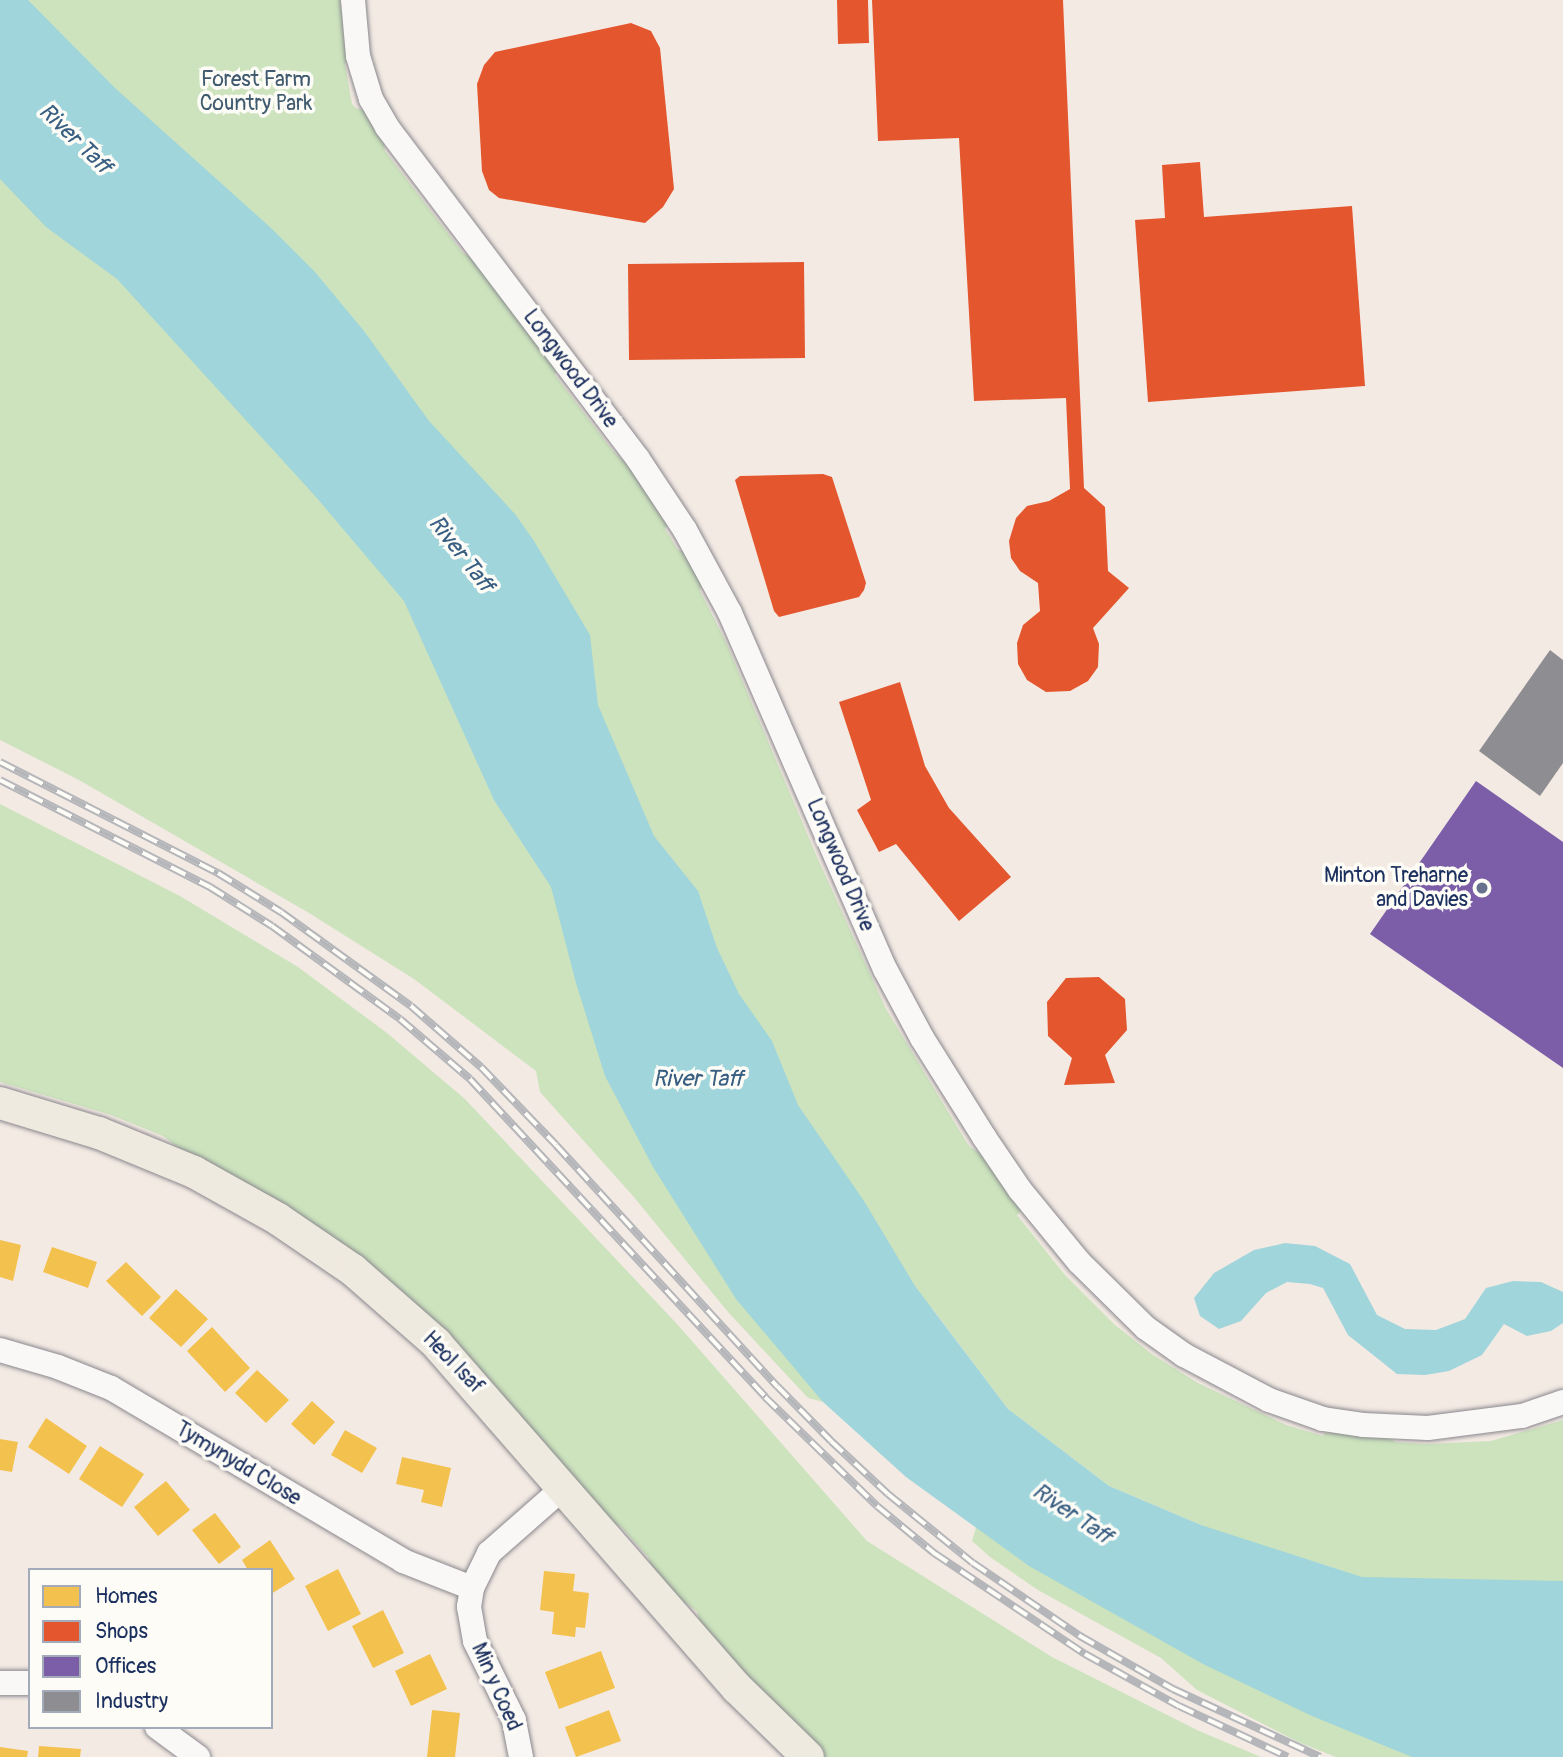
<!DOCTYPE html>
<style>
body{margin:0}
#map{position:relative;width:1563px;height:1757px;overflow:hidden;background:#f4eae4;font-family:Pangolin,sans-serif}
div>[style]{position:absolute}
.green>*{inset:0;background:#cce3bd}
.water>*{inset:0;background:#a0d5db}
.homes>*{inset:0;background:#f2c14e}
.shops>*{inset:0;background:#e4572e}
.offices>*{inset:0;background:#7b5ea7}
.industry>*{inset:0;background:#8d8d92}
.roads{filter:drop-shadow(0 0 2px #89888e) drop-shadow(0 0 2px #89888e)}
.minor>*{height:24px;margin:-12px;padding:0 12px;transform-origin:12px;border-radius:12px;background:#faf8f6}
.major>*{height:32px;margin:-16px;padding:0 16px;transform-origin:16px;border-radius:16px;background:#efeae0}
.rail>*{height:8px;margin-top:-4px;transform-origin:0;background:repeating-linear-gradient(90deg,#fdfcf7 0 16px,#b5b6ba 0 32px);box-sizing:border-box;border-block:2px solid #b5b6ba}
.dots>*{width:19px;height:19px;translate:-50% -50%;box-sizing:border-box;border:4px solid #fdfcf7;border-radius:50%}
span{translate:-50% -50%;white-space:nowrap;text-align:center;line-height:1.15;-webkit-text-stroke:7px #fdfcf7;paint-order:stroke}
.park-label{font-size:21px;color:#3f5a6e}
.street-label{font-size:21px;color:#1b2f5e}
.poi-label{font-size:21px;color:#1b2f5e}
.right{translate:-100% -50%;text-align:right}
.water-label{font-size:23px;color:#385e82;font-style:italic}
.legend{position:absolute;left:28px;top:1568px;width:245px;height:161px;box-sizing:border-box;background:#fdfcf7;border:2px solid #a3aaba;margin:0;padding:9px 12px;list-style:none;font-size:21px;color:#1b2f5e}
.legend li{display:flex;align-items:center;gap:14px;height:35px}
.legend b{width:35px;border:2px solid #a3aaba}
</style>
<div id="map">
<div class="green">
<i style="clip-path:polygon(17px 0,340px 0,350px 58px,345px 64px,352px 104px,356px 108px,372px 113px,382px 130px,385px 151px,463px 253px,478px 262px,526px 321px,550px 320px,559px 364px,555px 375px,613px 451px,638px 475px,670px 523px,665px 529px,678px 550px,688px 551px,702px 581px,700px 591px,725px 640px,817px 857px,886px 1009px,964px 1138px,970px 1147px,985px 1156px,1022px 1210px,1017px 1215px,1065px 1275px,1115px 1325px,1153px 1355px,1198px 1383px,1286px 1425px,1323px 1436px,1324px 1433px,1335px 1432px,1383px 1436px,1396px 1442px,1427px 1444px,1491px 1441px,1563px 1420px,1563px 1612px,1479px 1634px,1340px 1570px,1299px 1557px,1283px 1565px,1208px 1528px,1109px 1486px,1008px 1409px,932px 1308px,916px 1296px,839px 1177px,756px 1034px,662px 862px,505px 507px)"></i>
<i style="clip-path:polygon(0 157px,400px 572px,822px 1383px,823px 1402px,808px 1398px,728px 1312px,633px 1196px,540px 1092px,536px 1071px,414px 979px,309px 913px,79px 780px,0 740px)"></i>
<i style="clip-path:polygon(0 804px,180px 896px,298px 967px,387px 1033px,465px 1099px,677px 1324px,867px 1541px,1052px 1657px,1199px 1731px,1261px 1757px,820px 1757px,704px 1638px,697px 1611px,659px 1585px,648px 1557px,621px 1527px,594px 1510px,488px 1385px,163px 1136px,111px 1115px,0 1082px)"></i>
<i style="clip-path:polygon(979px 1518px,1442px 1757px,1336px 1757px,1298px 1742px,1197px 1690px,1161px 1658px,1038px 1590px,990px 1557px,972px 1541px)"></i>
</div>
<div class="water">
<i style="clip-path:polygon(0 0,28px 0,115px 88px,271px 228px,315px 272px,364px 331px,429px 421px,515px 514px,534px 541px,590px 635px,598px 705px,654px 836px,698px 891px,717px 948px,739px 994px,772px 1041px,798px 1105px,864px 1201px,915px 1286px,1008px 1409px,1109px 1486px,1201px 1525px,1362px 1577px,1563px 1581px,1563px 1757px,1412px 1757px,1312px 1716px,1203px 1664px,1029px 1566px,906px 1477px,823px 1402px,736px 1299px,653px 1167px,605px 1076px,576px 983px,551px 887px,494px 800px,404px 601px,316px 497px,117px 279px,46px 227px,0 179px)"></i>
<i style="clip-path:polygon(1285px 1243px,1315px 1246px,1350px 1264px,1377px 1315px,1405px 1329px,1436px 1330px,1465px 1319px,1486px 1288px,1513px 1281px,1541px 1282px,1563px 1292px,1563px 1323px,1551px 1331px,1527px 1336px,1504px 1324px,1482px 1355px,1449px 1371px,1425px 1375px,1397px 1374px,1348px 1335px,1323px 1288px,1310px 1284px,1287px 1282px,1266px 1293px,1241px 1321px,1219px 1329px,1200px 1316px,1194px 1298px,1214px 1273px,1254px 1250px)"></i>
</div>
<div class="homes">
<i style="clip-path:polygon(0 1240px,21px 1245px,13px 1281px,0 1277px)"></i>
<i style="clip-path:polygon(52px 1247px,97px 1262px,88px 1288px,43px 1272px)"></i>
<i style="clip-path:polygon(126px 1262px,161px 1297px,142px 1316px,106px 1281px)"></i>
<i style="clip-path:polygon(176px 1289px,208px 1319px,181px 1347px,149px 1318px)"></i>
<i style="clip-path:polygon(212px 1327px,250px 1368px,225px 1392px,187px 1351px)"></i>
<i style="clip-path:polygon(257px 1370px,289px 1400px,266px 1423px,235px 1393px)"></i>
<i style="clip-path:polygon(312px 1401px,335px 1422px,314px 1445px,291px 1424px)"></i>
<i style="clip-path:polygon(46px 1418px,87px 1446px,69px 1474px,28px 1447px)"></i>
<i style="clip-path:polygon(345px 1430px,377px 1448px,362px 1473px,331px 1455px)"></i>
<i style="clip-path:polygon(0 1439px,18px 1442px,12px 1472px,0 1470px)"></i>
<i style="clip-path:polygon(100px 1446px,144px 1474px,122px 1507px,79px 1479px)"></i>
<i style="clip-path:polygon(402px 1457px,451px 1468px,442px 1507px,421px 1502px,424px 1490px,396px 1484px)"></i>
<i style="clip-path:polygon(166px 1481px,190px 1510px,158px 1536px,134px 1507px)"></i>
<i style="clip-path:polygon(215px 1513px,241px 1547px,219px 1564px,192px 1530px)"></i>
<i style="clip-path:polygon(270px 1540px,295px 1579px,271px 1594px,271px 1570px,248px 1570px,242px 1560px)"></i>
<i style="clip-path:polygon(338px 1569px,361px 1614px,328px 1631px,305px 1586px)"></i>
<i style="clip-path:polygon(544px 1571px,575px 1574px,573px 1591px,589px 1593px,585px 1628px,576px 1627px,575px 1637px,552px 1634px,554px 1612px,540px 1610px)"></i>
<i style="clip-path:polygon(383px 1610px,404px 1653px,373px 1668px,352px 1626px)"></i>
<i style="clip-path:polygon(601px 1651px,615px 1688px,559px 1709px,545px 1672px)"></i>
<i style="clip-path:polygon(430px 1654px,447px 1689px,411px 1706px,395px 1671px)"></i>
<i style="clip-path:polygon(432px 1710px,460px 1713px,455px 1757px,427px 1757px)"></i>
<i style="clip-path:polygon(609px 1710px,621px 1741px,576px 1757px,565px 1727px)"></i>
<i style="clip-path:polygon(39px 1746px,81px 1749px,80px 1757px,38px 1757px)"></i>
<i style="clip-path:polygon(0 1747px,28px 1751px,27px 1757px,0 1757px)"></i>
</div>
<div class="shops">
<i style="clip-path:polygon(837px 0,868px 0,869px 43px,838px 44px)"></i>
<i style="clip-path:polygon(872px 0,1063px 0,1084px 488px,1105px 507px,1108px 571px,1129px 588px,1093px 628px,1099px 644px,1098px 667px,1088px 681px,1070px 691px,1046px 692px,1027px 680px,1018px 664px,1017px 643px,1023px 625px,1040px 611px,1038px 583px,1020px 571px,1011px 558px,1009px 541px,1016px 518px,1027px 506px,1049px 501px,1070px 489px,1066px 398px,974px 401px,959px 138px,878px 141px)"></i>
<i style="clip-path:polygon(631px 23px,651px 31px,660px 48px,674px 189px,663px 207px,645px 223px,499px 198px,489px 190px,482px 171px,477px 84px,484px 65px,495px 52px)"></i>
<i style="clip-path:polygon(1200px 162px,1204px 217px,1352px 206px,1365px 386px,1148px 402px,1135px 220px,1165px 218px,1162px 165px)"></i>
<i style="clip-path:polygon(804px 262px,805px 358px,629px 360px,628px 264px)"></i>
<i style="clip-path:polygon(823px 474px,832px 477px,866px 583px,864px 590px,859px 597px,779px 617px,774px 611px,735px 480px,740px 476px)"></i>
<i style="clip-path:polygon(900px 682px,925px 766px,949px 808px,1011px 877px,959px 921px,896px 844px,879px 852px,857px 810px,871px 800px,839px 702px)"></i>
<i style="clip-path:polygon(1099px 977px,1125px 999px,1127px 1030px,1105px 1055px,1115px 1083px,1064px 1085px,1072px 1058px,1048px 1036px,1047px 1002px,1066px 978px)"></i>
</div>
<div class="offices">
<i style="clip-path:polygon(1476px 781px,1563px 842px,1563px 1068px,1370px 934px)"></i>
</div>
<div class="industry">
<i style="clip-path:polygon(1550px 650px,1563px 660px,1563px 763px,1540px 796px,1479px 751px)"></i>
</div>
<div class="roads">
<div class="minor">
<i style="left:353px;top:0;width:56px;rotate:84.9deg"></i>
<i style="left:358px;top:56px;width:45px;rotate:73.2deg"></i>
<i style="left:371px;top:99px;width:32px;rotate:60deg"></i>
<i style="left:387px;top:127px;width:416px;rotate:52.9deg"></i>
<i style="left:638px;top:459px;width:85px;rotate:56.5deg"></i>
<i style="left:685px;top:530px;width:94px;rotate:61.5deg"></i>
<i style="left:730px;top:613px;width:388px;rotate:66.5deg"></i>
<i style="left:885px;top:969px;width:78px;rotate:61.8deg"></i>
<i style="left:922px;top:1038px;width:117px;rotate:57.9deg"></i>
<i style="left:984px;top:1137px;width:64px;rotate:55.8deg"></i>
<i style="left:1020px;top:1190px;width:93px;rotate:50.7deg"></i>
<i style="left:1079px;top:1262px;width:94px;rotate:44.6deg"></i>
<i style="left:1146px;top:1328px;width:47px;rotate:35.4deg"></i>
<i style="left:1184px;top:1355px;width:96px;rotate:27.9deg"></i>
<i style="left:1269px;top:1400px;width:57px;rotate:19.4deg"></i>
<i style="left:1323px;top:1419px;width:40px;rotate:8.5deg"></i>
<i style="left:1363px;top:1425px;width:65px;rotate:2.6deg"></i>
<i style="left:1428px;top:1428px;width:95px;rotate:-7.3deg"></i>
<i style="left:1522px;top:1416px;width:43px;rotate:-18.9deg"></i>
<i style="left:0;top:1350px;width:60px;rotate:16.3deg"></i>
<i style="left:58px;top:1367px;width:57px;rotate:21.6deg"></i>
<i style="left:111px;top:1388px;width:339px;rotate:30.6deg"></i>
<i style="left:403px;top:1561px;width:74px;rotate:21.4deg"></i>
<i style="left:0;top:1683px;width:30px"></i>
<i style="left:157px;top:1727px;width:51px;rotate:36.2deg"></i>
<i style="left:521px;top:1757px;width:38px;rotate:-101deg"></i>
<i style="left:514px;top:1720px;width:88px;rotate:-116.3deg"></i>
<i style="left:475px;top:1641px;width:35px;rotate:-100deg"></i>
<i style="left:469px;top:1607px;width:19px;rotate:-81deg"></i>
<i style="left:472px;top:1588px;width:39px;rotate:-64deg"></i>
<i style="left:489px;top:1553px;width:98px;rotate:-41.3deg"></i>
</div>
<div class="major">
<i style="left:0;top:1103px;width:103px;rotate:16.9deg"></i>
<i style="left:99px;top:1133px;width:103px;rotate:22.3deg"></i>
<i style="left:194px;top:1172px;width:96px;rotate:29.2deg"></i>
<i style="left:278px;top:1219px;width:91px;rotate:34.2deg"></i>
<i style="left:353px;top:1270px;width:111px;rotate:41.3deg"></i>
<i style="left:436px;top:1343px;width:458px;rotate:48.9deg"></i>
<i style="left:737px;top:1688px;width:99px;rotate:44.2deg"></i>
</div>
</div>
<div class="rail">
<i style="left:0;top:762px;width:245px;rotate:27deg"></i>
<i style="left:218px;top:873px;width:74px;rotate:31.8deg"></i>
<i style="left:281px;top:912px;width:160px;rotate:35.9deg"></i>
<i style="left:411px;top:1006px;width:93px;rotate:41.1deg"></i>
<i style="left:481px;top:1067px;width:108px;rotate:46.1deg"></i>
<i style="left:556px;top:1145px;width:327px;rotate:47.5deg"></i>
<i style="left:777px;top:1386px;width:77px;rotate:45.5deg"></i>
<i style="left:831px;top:1441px;width:78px;rotate:42.9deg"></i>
<i style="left:888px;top:1494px;width:109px;rotate:39.1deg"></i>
<i style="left:973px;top:1563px;width:130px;rotate:34.3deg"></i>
<i style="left:1080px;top:1636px;width:107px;rotate:29.7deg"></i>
<i style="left:1173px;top:1689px;width:162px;rotate:24.8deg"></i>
<i style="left:0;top:780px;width:236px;rotate:27deg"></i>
<i style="left:210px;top:887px;width:73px;rotate:32.2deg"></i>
<i style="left:272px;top:926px;width:158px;rotate:36deg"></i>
<i style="left:400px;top:1019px;width:92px;rotate:40.6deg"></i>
<i style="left:470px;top:1079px;width:434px;rotate:47.1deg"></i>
<i style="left:765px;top:1397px;width:156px;rotate:44.2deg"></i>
<i style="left:877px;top:1506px;width:74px;rotate:39.5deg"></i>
<i style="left:934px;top:1553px;width:182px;rotate:33.8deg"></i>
<i style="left:1085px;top:1654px;width:107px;rotate:29deg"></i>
<i style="left:1179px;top:1706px;width:120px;rotate:25.1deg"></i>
</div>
<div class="dots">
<i style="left:1482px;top:888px;background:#67708d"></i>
</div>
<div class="park-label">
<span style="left:256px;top:92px">Forest Farm<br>Country Park</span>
</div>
<div class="street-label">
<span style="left:570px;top:369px;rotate:53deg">Longwood Drive</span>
<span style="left:840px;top:865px;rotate:67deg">Longwood Drive</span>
<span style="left:453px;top:1363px;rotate:46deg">Heol Isaf</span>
<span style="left:238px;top:1464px;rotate:31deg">Tymynydd Close</span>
<span style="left:496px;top:1687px;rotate:66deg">Min y Coed</span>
</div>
<div class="poi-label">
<span class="right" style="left:1468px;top:888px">Minton Treharne<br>and Davies</span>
</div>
<div class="water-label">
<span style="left:75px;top:139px;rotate:44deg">River Taff</span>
<span style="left:461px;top:554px;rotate:52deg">River Taff</span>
<span style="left:698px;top:1079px">River Taff</span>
<span style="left:1072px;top:1514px;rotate:34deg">River Taff</span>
</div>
<ul class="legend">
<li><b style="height:19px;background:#f2c14e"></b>Homes</li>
<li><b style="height:19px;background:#e4572e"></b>Shops</li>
<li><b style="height:19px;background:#7b5ea7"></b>Offices</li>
<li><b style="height:19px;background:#8d8d92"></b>Industry</li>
</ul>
</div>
